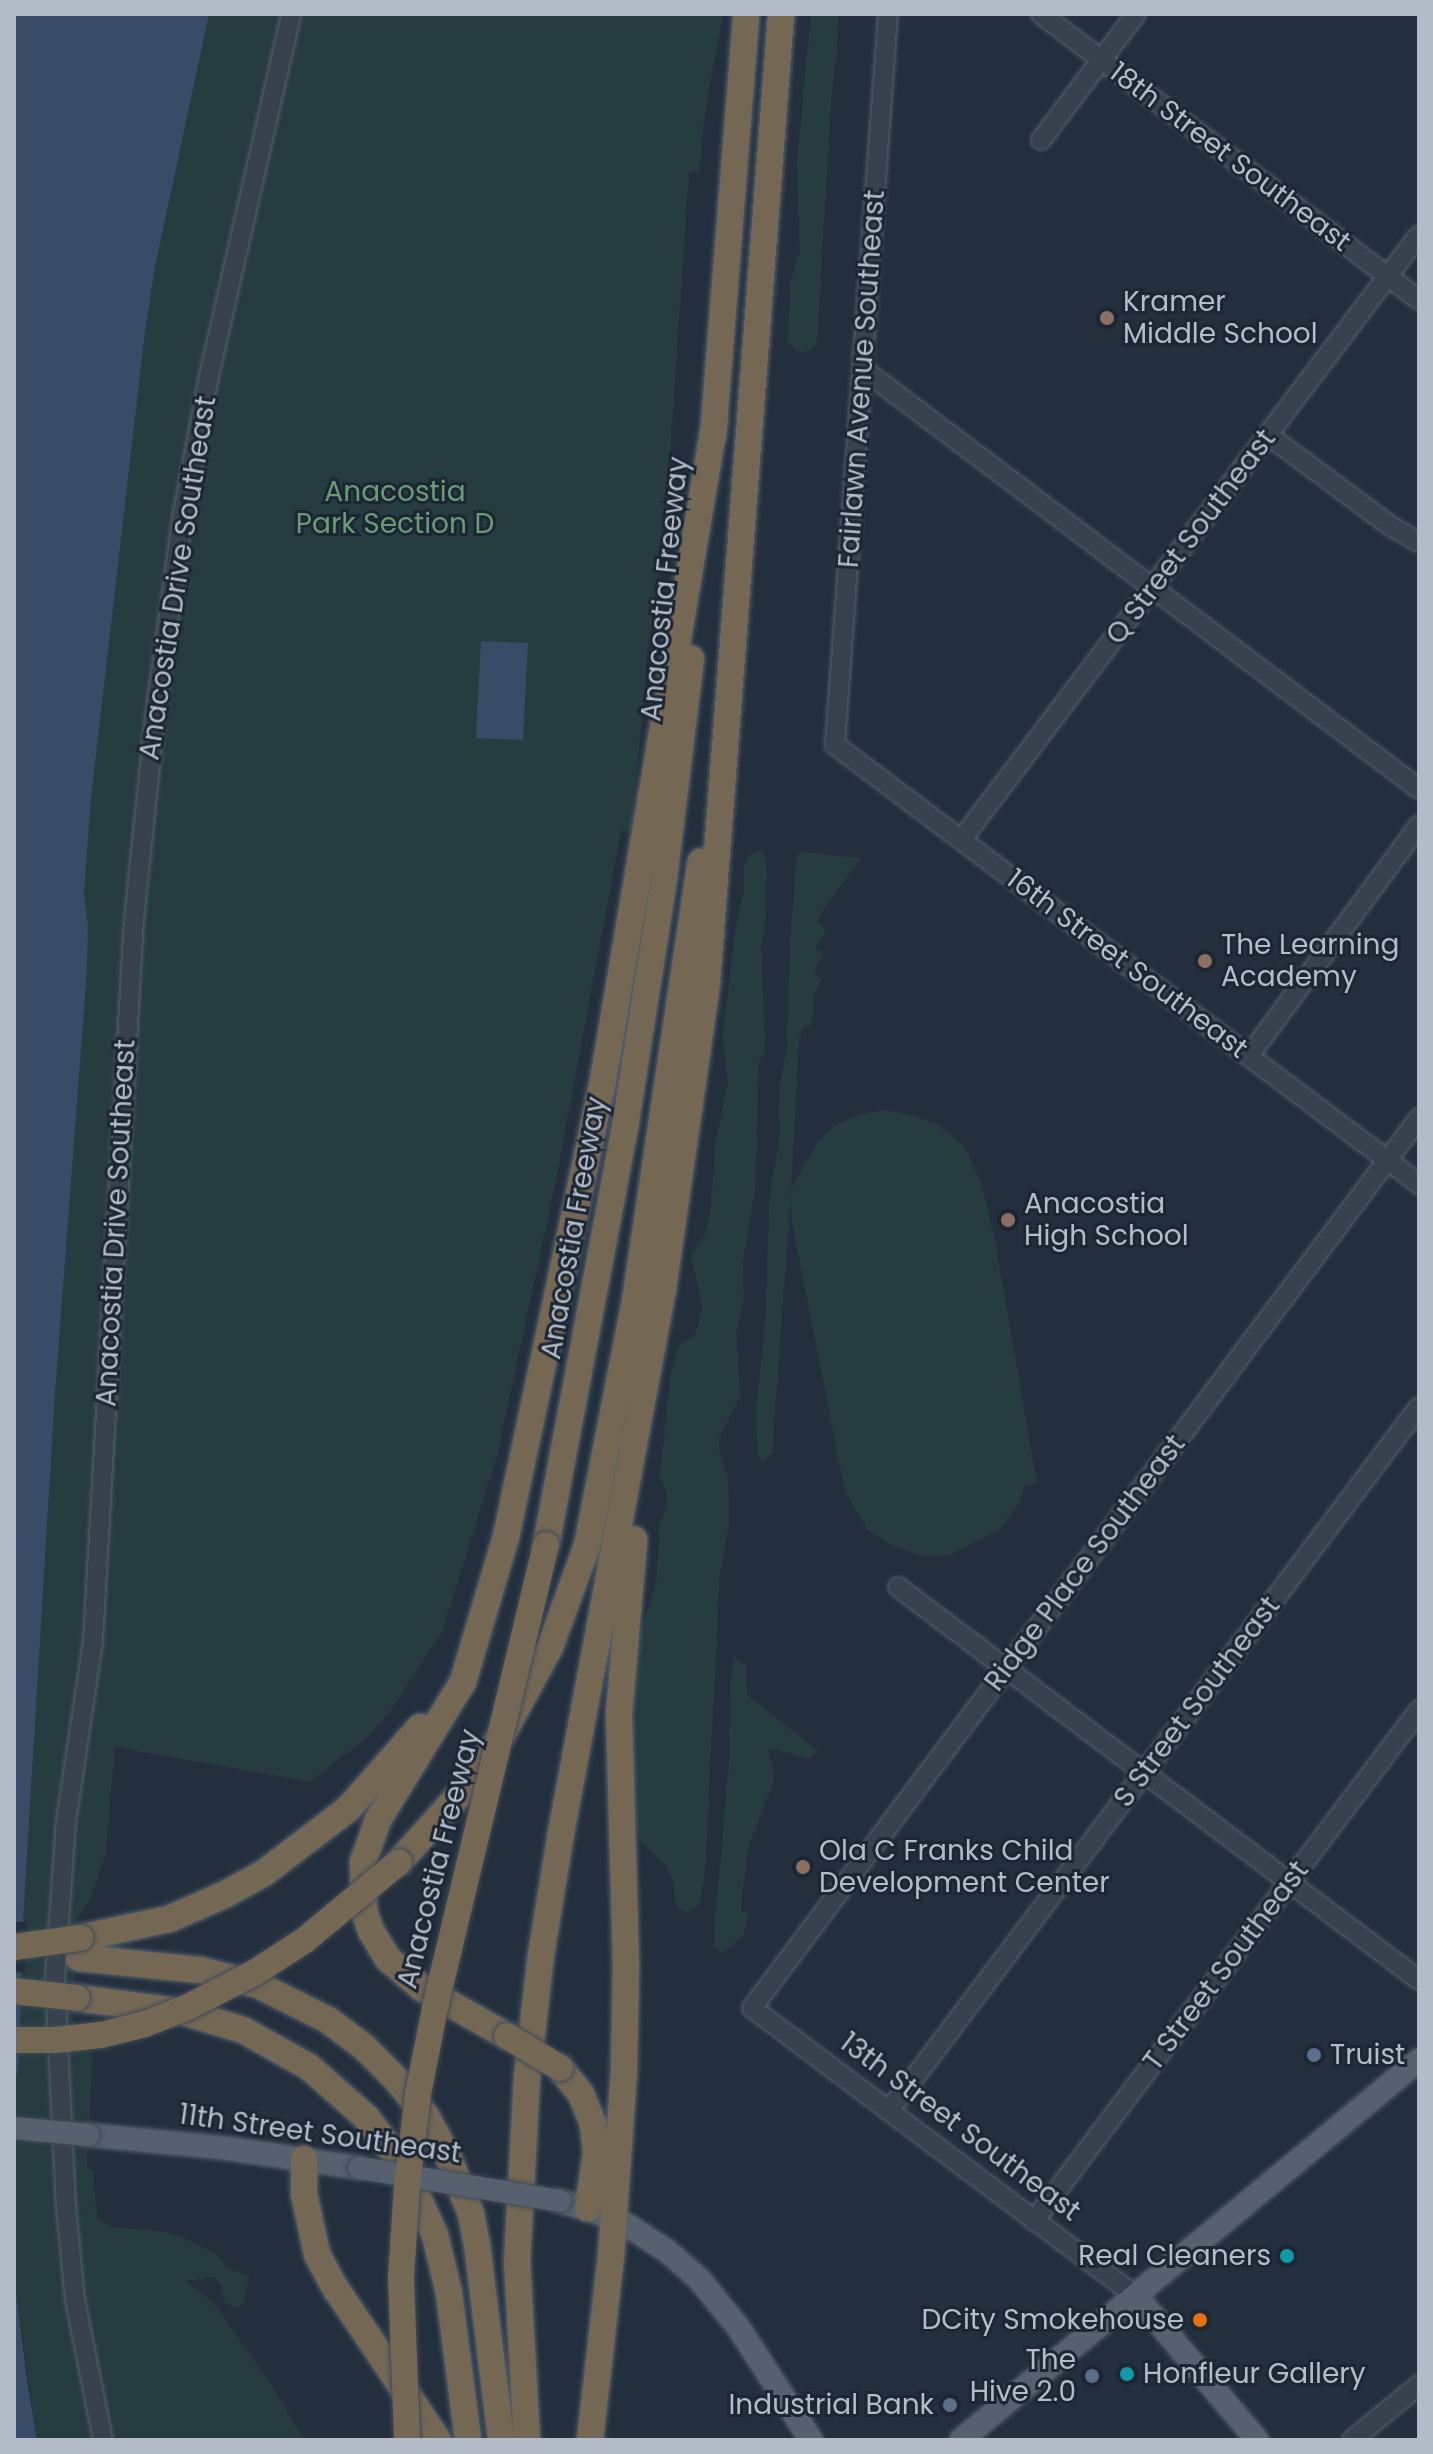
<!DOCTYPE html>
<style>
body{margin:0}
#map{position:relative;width:1433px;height:2454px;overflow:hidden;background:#242f3e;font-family:Poppins,sans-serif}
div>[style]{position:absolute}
.green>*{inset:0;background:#263c3f}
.water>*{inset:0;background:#394c67}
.pier>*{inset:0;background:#242f3e}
.roads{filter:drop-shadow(0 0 2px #565f6c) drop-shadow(0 0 2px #565f6c)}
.minor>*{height:18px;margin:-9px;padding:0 9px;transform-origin:9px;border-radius:9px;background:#38414e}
.major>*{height:22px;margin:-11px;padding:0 11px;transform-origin:11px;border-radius:11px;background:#56606e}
.highway>*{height:26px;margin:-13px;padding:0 13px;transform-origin:13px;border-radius:13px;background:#746855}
.bridges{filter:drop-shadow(0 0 2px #414a57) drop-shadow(0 0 2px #414a57)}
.major-bridge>*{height:22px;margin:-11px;padding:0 11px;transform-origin:11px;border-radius:11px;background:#56606e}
.highway-bridge>*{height:26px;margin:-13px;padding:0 13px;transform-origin:13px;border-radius:13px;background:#746855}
.dots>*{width:22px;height:22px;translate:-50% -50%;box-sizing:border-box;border:4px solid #1d2633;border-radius:50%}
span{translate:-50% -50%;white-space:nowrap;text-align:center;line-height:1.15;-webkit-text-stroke:6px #1d2633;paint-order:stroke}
.street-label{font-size:28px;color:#b4bcc9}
.poi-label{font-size:28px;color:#b4bcc9}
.left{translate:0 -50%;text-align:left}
.right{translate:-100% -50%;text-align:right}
.park-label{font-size:28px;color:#6b9a76}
.frame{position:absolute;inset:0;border:16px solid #b4bcc9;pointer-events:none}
</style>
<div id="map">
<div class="green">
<i style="clip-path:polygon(209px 14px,723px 14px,705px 112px,699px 172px,689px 173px,666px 513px,648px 648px,632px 832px,621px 831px,555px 1185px,497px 1456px,442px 1632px,389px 1713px,365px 1739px,310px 1782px,115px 1747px,105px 1856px,90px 1900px,77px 1919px,73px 2019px,92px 2059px,87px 2169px,93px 2170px,97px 2217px,111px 2227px,168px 2232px,186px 2239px,218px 2255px,228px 2268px,249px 2276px,244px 2303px,235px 2308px,225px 2302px,222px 2288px,214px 2277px,186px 2281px,213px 2302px,273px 2387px,304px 2440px,37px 2440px,14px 2278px,14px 2091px,19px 2061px,23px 1922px,55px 1394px,87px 971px,88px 926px,84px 893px,91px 799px,145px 332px,155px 267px)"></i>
<i style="clip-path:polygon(811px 14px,839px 14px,838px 36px,831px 102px,817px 342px,812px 350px,798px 353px,788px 341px,791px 279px,800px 252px,797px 161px)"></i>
<i style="clip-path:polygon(762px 850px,767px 861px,766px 915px,761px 948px,765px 1048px,759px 1064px,755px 1188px,743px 1262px,744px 1297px,736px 1332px,740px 1396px,719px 1438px,720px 1455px,728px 1478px,729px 1525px,720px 1574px,705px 1870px,700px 1904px,689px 1913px,679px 1909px,675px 1901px,673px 1880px,665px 1865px,643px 1844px,637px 1833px,630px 1759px,633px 1684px,639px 1636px,656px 1583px,660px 1526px,668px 1499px,660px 1475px,671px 1372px,678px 1346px,694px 1336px,703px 1309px,691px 1256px,705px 1234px,710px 1216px,716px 1140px,728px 1082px,723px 1034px,735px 932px,744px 890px,744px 865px,749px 855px)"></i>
<i style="clip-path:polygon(800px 852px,861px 858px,817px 919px,826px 931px,815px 948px,823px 955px,814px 972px,821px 981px,814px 994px,811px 1026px,805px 1026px,799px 1038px,791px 1189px,817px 1143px,834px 1126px,859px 1114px,887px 1110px,914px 1116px,936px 1123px,965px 1147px,982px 1184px,996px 1246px,1037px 1484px,1025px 1486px,1017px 1506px,1000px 1529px,949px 1555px,924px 1556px,893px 1546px,868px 1530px,845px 1492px,791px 1217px,791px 1192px,772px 1453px,763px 1463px,758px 1457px,756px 1412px,766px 1314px,769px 1202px,780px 1132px,779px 1092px,787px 1046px,791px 927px,797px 856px)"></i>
<i style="clip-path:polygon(735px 1658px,746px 1666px,747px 1695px,819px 1751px,807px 1759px,779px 1750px,768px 1750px,775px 1777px,747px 1851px,741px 1911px,748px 1913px,744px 1935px,723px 1953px,714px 1948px,715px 1922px,729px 1762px,730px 1683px)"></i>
</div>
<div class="water">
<i style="clip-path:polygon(14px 14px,209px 14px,155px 267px,145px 332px,91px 799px,84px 893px,88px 926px,87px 971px,55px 1394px,23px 1922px,19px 2061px,14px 2091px)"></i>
<i style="clip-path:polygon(481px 641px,528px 643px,523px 740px,476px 738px)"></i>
<i style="clip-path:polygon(14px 2278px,27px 2379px,37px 2440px,14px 2440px)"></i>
</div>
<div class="pier">
<i style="clip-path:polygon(14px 1922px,27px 1922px,25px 1973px,14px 1972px)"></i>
</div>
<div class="roads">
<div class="minor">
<i style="left:888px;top:14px;width:733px;rotate:94.15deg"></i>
<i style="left:835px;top:745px;width:731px;rotate:36.93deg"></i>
<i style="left:1041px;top:14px;width:474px;rotate:37.1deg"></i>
<i style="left:1041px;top:140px;width:158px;rotate:-53deg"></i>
<i style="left:864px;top:370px;width:695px;rotate:37.05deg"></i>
<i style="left:1268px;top:435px;width:154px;rotate:36.6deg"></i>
<i style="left:1392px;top:527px;width:31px;rotate:29deg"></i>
<i style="left:962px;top:839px;width:757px;rotate:-52.89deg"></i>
<i style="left:1249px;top:1056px;width:287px;rotate:-53.6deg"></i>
<i style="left:898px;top:1587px;width:653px;rotate:37.03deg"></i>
<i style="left:887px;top:2110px;width:18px;rotate:-45deg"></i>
<i style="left:900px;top:2097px;width:863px;rotate:-53.05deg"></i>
<i style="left:1034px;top:2221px;width:640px;rotate:-53deg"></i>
<i style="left:1137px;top:2297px;width:481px;rotate:-143.1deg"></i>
<i style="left:752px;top:2008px;width:1112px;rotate:-53.15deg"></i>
<i style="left:103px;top:2440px;width:143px;rotate:-101.3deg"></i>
<i style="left:75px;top:2300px;width:93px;rotate:-95.5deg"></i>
<i style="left:66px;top:2207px;width:229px;rotate:-92.8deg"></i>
<i style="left:55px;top:1978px;width:156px;rotate:-86deg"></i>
<i style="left:66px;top:1822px;width:183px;rotate:-81.5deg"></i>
<i style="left:93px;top:1641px;width:722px;rotate:-86.75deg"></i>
<i style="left:134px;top:920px;width:204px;rotate:-84.1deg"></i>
<i style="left:155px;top:717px;width:206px;rotate:-82.2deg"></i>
<i style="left:183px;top:513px;width:139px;rotate:-79.3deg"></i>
<i style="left:209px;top:376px;width:371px;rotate:-77.2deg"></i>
<i style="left:1352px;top:2440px;width:87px;rotate:-39.4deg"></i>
</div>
<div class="major">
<i style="left:89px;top:2135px;width:137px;rotate:5.5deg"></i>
<i style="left:225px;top:2148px;width:135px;rotate:8.5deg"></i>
<i style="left:560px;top:2201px;width:39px;rotate:17deg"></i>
<i style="left:597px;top:2212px;width:36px;rotate:24deg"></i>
<i style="left:630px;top:2227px;width:44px;rotate:33deg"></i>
<i style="left:667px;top:2251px;width:43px;rotate:41.2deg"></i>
<i style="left:699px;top:2279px;width:62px;rotate:50.9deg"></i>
<i style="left:738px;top:2327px;width:135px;rotate:57.1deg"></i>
<i style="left:1137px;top:2297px;width:187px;rotate:50deg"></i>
<i style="left:961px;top:2440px;width:595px;rotate:-39.68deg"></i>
</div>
<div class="highway">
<i style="left:713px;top:437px;width:424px;rotate:-85.5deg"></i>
<i style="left:546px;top:1545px;width:424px;rotate:-79.3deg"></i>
<i style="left:625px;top:1128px;width:253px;rotate:-81.1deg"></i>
<i style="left:664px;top:878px;width:221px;rotate:-83deg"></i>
<i style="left:399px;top:1862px;width:91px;rotate:-48.1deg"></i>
<i style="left:460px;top:1794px;width:75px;rotate:-54.8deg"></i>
<i style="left:503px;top:1733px;width:98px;rotate:-61.3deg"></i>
<i style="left:550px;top:1647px;width:108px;rotate:-69.9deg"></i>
<i style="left:587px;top:1546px;width:250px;rotate:-78.9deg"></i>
<i style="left:635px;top:1301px;width:444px;rotate:-81.5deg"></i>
<i style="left:80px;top:1938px;width:91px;rotate:-12.1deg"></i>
<i style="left:169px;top:1919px;width:60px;rotate:-23.6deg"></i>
<i style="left:224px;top:1895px;width:46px;rotate:-28.8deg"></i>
<i style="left:264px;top:1873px;width:106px;rotate:-37.3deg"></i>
<i style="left:348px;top:1809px;width:109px;rotate:-48.7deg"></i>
<i style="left:79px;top:1958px;width:122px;rotate:5.7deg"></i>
<i style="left:200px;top:1970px;width:60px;rotate:14.5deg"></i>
<i style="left:258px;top:1985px;width:78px;rotate:26.6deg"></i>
<i style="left:328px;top:2020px;width:45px;rotate:36.9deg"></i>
<i style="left:364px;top:2047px;width:47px;rotate:45deg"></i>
<i style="left:397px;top:2080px;width:46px;rotate:51.1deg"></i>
<i style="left:426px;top:2116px;width:43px;rotate:61.1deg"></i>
<i style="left:447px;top:2154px;width:65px;rotate:68.2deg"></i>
<i style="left:471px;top:2214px;width:31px;rotate:79deg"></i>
<i style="left:477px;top:2244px;width:197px;rotate:83deg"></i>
<i style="left:77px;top:1998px;width:108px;rotate:7.5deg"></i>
<i style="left:184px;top:2012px;width:62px;rotate:17deg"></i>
<i style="left:243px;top:2030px;width:76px;rotate:29.3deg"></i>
<i style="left:309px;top:2067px;width:76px;rotate:41.3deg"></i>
<i style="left:366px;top:2117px;width:61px;rotate:52.4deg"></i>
<i style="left:403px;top:2165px;width:77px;rotate:65.4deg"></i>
<i style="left:435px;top:2235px;width:60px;rotate:76.4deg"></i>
<i style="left:449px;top:2293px;width:148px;rotate:82.6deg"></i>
<i style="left:507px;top:2036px;width:98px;rotate:-150.5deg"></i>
<i style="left:422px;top:1988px;width:45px;rotate:-139.5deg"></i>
<i style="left:388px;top:1959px;width:33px;rotate:-121deg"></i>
<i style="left:371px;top:1931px;width:21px;rotate:-109deg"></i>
<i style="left:364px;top:1911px;width:49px;rotate:-91.2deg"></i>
<i style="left:363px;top:1862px;width:45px;rotate:-70.3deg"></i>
<i style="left:378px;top:1820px;width:162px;rotate:-58.4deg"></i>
<i style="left:463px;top:1682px;width:151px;rotate:-73.5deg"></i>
<i style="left:506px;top:1537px;width:461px;rotate:-78deg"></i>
<i style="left:602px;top:1086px;width:675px;rotate:-80.36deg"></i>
<i style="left:560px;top:2068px;width:33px;rotate:51deg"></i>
<i style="left:581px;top:2094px;width:32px;rotate:68deg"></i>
<i style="left:593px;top:2124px;width:29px;rotate:84deg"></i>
<i style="left:596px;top:2153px;width:56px;rotate:98.3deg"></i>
<i style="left:304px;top:2159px;width:35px;rotate:90deg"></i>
<i style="left:304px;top:2194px;width:61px;rotate:77.8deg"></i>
<i style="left:317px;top:2254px;width:40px;rotate:62deg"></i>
<i style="left:336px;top:2289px;width:182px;rotate:56deg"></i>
<i style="left:527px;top:2440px;width:178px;rotate:-93.2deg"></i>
<i style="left:517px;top:2262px;width:185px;rotate:-86.9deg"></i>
<i style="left:527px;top:2077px;width:123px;rotate:-83.5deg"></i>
<i style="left:541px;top:1955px;width:124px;rotate:-80.7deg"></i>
<i style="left:561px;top:1833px;width:553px;rotate:-79.38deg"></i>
<i style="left:663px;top:1289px;width:309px;rotate:-81.8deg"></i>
<i style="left:707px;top:983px;width:972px;rotate:-85.63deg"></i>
<i style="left:590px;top:2440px;width:184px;rotate:-83.5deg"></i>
<i style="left:611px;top:2257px;width:188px;rotate:-86deg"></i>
<i style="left:624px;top:2069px;width:104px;rotate:-88.9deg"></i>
<i style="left:626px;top:1965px;width:252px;rotate:-91.6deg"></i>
<i style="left:619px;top:1713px;width:174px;rotate:-85deg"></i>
</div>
</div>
<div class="bridges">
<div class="major-bridge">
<i style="left:14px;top:2128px;width:75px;rotate:5.3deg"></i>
<i style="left:359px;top:2168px;width:204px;rotate:9.3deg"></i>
</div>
<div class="highway-bridge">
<i style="left:14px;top:1947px;width:67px;rotate:-7.8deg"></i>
<i style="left:14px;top:1991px;width:63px;rotate:6.3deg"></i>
<i style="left:507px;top:2036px;width:62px;rotate:31.1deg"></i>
<i style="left:14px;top:2040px;width:41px"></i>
<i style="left:55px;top:2040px;width:46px;rotate:-6.2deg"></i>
<i style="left:101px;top:2035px;width:45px;rotate:-14deg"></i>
<i style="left:145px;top:2024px;width:46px;rotate:-21.6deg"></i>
<i style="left:188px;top:2007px;width:74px;rotate:-27.3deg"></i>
<i style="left:254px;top:1973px;width:61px;rotate:-32.9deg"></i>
<i style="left:305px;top:1940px;width:122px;rotate:-39.7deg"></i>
<i style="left:407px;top:2440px;width:162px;rotate:-92.1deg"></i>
<i style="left:401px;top:2278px;width:93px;rotate:-86.3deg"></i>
<i style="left:407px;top:2185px;width:92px;rotate:-83.1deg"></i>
<i style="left:418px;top:2094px;width:93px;rotate:-78.8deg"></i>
<i style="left:436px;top:2003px;width:471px;rotate:-76.5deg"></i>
</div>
</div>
<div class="dots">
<i style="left:1107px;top:318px;background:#8d6e63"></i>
<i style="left:1205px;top:961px;background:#8d6e63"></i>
<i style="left:1008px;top:1220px;background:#8d6e63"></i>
<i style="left:803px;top:1867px;background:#8d6e63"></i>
<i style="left:1314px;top:2055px;background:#5c6f8a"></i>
<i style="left:1287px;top:2256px;background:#0f9aa8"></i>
<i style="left:1200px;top:2320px;background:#e8710a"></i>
<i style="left:1127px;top:2374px;background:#0f9aa8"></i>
<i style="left:1092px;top:2376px;background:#5c6f8a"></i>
<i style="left:950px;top:2405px;background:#5c6f8a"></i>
</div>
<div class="street-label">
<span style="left:1230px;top:157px;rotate:37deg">18th Street Southeast</span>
<span style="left:862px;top:379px;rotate:-86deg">Fairlawn Avenue Southeast</span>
<span style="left:1191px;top:537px;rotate:-53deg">Q Street Southeast</span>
<span style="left:178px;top:578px;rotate:-81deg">Anacostia Drive Southeast</span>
<span style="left:665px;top:589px;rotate:-84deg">Anacostia Freeway</span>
<span style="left:1127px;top:964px;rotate:37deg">16th Street Southeast</span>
<span style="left:116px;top:1223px;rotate:-87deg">Anacostia Drive Southeast</span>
<span style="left:574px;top:1228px;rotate:-80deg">Anacostia Freeway</span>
<span style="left:1085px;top:1563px;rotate:-53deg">Ridge Place Southeast</span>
<span style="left:1197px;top:1702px;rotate:-53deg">S Street Southeast</span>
<span style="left:439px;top:1859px;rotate:-76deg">Anacostia Freeway</span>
<span style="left:1226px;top:1966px;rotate:-53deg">T Street Southeast</span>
<span style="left:960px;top:2127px;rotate:37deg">13th Street Southeast</span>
<span style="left:320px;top:2134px;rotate:8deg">11th Street Southeast</span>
</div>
<div class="poi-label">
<span class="left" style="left:1123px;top:318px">Kramer<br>Middle School</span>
<span class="left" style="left:1221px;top:961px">The Learning<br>Academy</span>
<span class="left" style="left:1024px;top:1220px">Anacostia<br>High School</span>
<span class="left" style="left:819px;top:1867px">Ola C Franks Child<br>Development Center</span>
<span class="left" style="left:1330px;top:2055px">Truist</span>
<span class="right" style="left:1271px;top:2256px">Real Cleaners</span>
<span class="right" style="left:1184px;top:2320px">DCity Smokehouse</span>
<span class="right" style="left:1076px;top:2376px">The<br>Hive 2.0</span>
<span class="left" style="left:1143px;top:2374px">Honfleur Gallery</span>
<span class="right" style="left:934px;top:2405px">Industrial Bank</span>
</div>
<div class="park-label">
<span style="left:395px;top:508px">Anacostia<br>Park Section D</span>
</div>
<div class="frame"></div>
</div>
